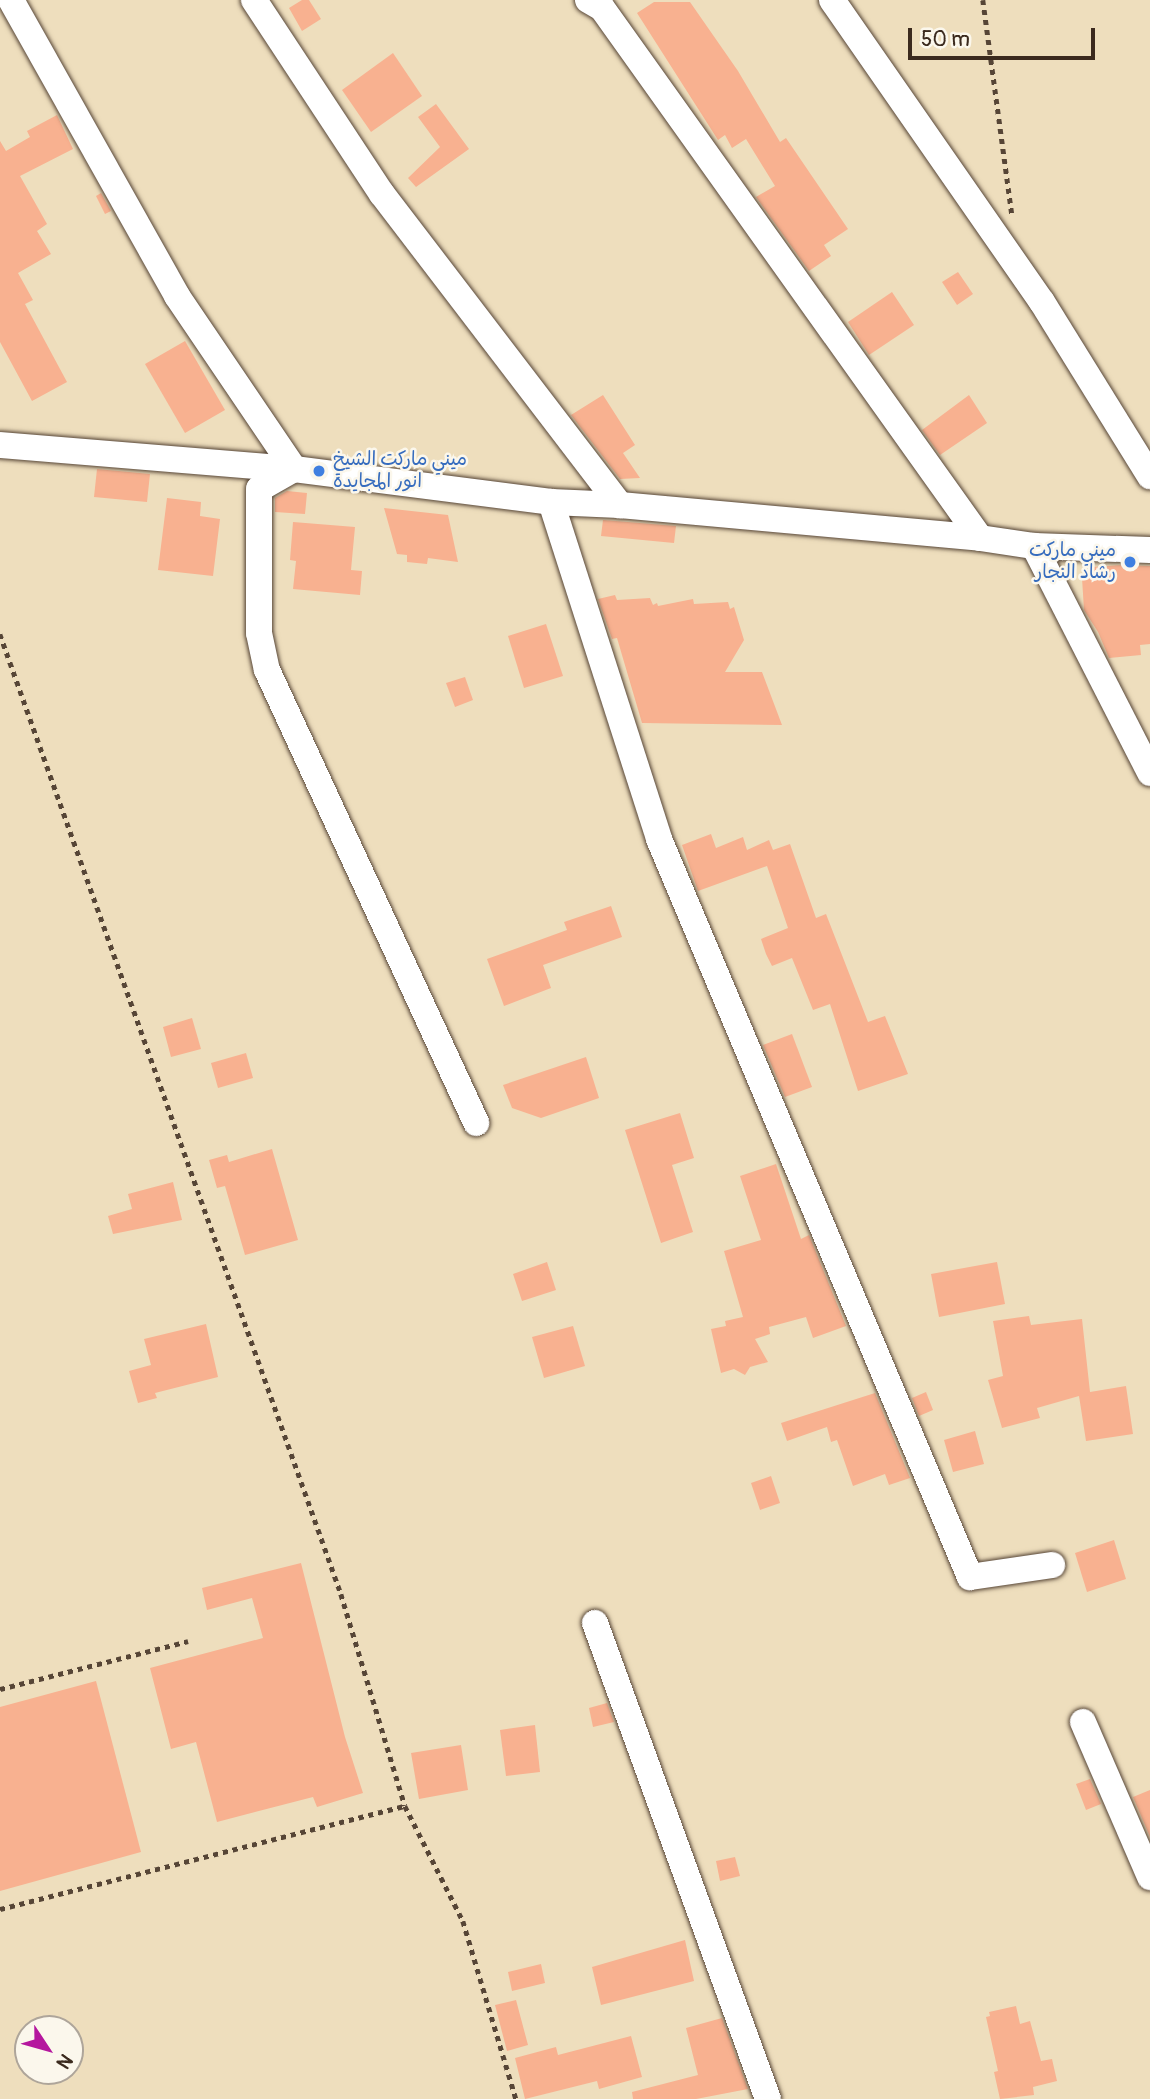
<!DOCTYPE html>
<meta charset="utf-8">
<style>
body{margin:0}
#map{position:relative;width:1150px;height:2099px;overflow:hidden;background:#eedebd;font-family:Pangolin,"Playpen Sans Arabic",sans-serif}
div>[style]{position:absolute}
.building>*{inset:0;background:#f8b190}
.path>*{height:4.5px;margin-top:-2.25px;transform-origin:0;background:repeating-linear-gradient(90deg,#564536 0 5px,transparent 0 10px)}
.roads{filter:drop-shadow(0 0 2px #564536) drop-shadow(0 0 2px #564536)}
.minor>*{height:26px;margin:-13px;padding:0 13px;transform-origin:13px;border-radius:13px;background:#fff}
.dots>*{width:19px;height:19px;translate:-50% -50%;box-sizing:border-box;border:4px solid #fbf7ec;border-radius:50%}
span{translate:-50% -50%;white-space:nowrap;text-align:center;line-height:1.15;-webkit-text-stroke:5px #fbf7ec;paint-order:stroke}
.shop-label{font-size:19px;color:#366cbe}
.left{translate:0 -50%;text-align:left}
.right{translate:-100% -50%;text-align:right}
.north{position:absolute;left:14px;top:2015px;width:70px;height:70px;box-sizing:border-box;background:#fbf7ec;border:2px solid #aea59a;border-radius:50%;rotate:126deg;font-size:19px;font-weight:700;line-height:28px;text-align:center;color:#3b2a1e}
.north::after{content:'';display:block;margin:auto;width:24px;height:32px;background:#b5179e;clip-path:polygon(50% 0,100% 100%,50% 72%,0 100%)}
.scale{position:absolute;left:908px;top:28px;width:187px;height:32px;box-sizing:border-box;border:4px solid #3b2a1e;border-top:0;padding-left:9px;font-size:21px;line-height:24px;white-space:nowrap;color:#3b2a1e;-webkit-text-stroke:5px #fbf7ec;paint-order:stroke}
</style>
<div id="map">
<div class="building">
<i style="clip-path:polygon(302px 0,309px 0,321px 19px,302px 31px,289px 8px)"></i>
<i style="clip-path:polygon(654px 2px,690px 2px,738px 71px,780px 142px,786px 138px,848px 229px,824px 245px,831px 256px,809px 271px,756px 197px,775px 186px,746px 139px,732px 148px,725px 135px,718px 140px,637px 13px)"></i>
<i style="clip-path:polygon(393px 53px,422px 96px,371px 132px,342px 90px)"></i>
<i style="clip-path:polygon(436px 104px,469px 149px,416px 187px,408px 178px,440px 147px,418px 117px)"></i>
<i style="clip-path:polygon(57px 115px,73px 149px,20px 176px,47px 224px,37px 231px,51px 254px,18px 273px,33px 300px,25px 304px,67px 382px,32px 401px,0 342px,0 141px,6px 151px,30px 137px,27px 131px)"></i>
<i style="clip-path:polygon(101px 193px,111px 211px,105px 214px,96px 196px)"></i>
<i style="clip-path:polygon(958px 272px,973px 294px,957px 305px,942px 282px)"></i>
<i style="clip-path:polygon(892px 292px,914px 325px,869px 355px,848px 322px)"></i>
<i style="clip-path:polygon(185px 341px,225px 410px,185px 433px,145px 364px)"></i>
<i style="clip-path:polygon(603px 395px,635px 445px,623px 453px,640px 478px,620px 479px,571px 415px)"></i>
<i style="clip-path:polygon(969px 395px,987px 423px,940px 455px,922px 430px)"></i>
<i style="clip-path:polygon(97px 469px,150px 474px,147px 502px,94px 497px)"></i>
<i style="clip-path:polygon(287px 491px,307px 493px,305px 514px,275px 512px,275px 498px)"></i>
<i style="clip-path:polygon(167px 498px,201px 502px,200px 516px,220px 519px,213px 576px,158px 570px)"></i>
<i style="clip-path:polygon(384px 508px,448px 515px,458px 562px,428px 558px,427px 564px,407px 562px,407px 555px,397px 554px)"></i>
<i style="clip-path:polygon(603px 520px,676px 526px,674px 543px,601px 536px)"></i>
<i style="clip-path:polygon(293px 522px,355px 527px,351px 570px,362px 571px,360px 595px,293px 589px,296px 561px,290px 560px)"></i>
<i style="clip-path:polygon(1122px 565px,1150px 566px,1150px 644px,1140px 645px,1141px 655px,1109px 658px,1098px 632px,1084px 610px,1082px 578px,1092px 577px,1092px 567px)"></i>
<i style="clip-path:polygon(615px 595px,617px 600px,650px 598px,653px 605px,657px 603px,658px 606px,693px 599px,694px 604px,728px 602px,730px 609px,734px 607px,744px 640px,725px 672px,762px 672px,782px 725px,642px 723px,617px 638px,612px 639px,598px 599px)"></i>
<i style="clip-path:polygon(546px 624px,563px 676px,524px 688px,508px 636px)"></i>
<i style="clip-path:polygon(465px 677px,473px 700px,455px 707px,446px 683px)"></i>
<i style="clip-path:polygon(711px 834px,716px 848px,743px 837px,747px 850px,769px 840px,773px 850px,790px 844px,816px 918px,826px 914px,868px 1022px,885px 1016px,908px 1074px,858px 1091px,830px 1004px,813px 1010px,792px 958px,772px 966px,766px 954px,761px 939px,788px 928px,767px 866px,698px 891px,682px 845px)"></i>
<i style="clip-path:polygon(611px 906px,622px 937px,543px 965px,551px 988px,504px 1006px,487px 959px,567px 930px,564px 922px)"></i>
<i style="clip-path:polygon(192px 1018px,201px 1049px,171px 1057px,163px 1027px)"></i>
<i style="clip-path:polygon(792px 1034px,812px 1087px,785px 1097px,763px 1045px)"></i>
<i style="clip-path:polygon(246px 1053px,253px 1078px,218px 1088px,211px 1063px)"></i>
<i style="clip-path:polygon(586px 1057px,599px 1098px,541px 1118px,512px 1108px,503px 1085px)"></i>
<i style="clip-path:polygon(680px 1113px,694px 1158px,672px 1165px,693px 1232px,661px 1243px,625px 1130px)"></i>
<i style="clip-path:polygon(272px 1149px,298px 1240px,245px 1255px,225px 1186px,217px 1188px,209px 1160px,227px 1155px,229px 1162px)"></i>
<i style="clip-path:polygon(776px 1164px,801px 1239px,809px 1235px,846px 1326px,813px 1338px,806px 1317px,769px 1327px,770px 1334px,755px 1339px,768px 1362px,750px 1367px,745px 1375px,734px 1369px,721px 1373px,711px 1329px,726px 1326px,725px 1321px,743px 1317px,724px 1251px,761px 1240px,740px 1176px)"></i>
<i style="clip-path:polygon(173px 1182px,182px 1220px,113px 1234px,108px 1216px,132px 1209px,128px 1194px)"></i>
<i style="clip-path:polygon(547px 1262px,556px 1290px,522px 1301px,513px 1274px)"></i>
<i style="clip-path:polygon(997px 1262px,1005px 1304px,939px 1317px,931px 1274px)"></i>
<i style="clip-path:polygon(1029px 1316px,1031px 1325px,1082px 1319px,1090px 1392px,1126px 1386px,1133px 1434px,1086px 1441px,1079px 1396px,1037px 1408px,1040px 1418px,1002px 1428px,988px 1380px,1003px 1376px,993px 1321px)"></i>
<i style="clip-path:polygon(206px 1324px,218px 1377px,155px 1393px,157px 1398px,138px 1403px,129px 1371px,151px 1365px,144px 1339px)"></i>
<i style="clip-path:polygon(573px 1326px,585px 1366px,544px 1378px,532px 1337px)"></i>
<i style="clip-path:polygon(926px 1392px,933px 1410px,919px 1416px,912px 1398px)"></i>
<i style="clip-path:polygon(875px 1393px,910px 1478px,889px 1485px,885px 1474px,853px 1486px,837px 1440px,831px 1442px,827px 1427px,787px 1441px,781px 1423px)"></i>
<i style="clip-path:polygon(975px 1431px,984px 1464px,953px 1472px,944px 1440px)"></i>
<i style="clip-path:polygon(771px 1476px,780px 1503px,760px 1510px,751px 1483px)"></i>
<i style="clip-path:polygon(1114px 1540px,1126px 1579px,1087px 1592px,1075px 1553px)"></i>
<i style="clip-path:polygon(301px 1563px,345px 1737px,363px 1793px,317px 1807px,313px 1797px,217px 1822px,196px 1742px,171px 1749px,150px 1668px,263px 1638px,252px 1598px,207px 1610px,202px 1588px)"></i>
<i style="clip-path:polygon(96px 1681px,141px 1852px,0 1891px,0 1707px)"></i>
<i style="clip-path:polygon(607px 1703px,614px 1722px,593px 1727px,589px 1708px)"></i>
<i style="clip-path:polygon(535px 1725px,540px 1772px,506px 1776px,500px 1730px)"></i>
<i style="clip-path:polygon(461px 1745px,468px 1790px,419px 1799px,411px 1753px)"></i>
<i style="clip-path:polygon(1090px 1779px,1101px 1804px,1086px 1810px,1076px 1784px)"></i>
<i style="clip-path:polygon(1150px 1790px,1150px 1837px,1133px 1797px)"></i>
<i style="clip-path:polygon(735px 1857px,740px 1876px,720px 1881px,716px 1861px)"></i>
<i style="clip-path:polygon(685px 1940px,694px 1981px,601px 2005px,592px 1967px)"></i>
<i style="clip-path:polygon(541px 1964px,545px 1983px,512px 1991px,508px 1972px)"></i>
<i style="clip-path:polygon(516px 2000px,528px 2045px,507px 2051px,495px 2005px)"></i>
<i style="clip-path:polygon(1016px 2006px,1020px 2024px,1030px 2021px,1041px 2061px,1052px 2059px,1057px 2081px,1033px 2087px,1034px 2095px,1000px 2099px,994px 2072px,998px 2071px,986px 2017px,990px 2016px,989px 2012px)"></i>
<i style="clip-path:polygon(722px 2018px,748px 2089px,696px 2099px,633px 2099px,632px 2092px,698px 2075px,686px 2028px)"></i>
<i style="clip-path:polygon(631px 2036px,642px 2077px,599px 2089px,597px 2081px,525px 2099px,515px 2058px,556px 2047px,558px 2055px)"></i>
</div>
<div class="path">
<i style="left:983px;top:0;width:216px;rotate:82.3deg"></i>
<i style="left:0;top:634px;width:1019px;rotate:70.44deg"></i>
<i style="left:341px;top:1594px;width:221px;rotate:73.2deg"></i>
<i style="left:405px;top:1806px;width:129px;rotate:63.2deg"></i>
<i style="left:463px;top:1921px;width:186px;rotate:73.4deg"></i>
<i style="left:0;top:1689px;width:194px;rotate:-14.3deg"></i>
<i style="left:0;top:1909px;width:418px;rotate:-14.3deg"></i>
</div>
<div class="roads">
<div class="minor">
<i style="left:11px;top:0;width:339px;rotate:60.7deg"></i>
<i style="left:177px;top:296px;width:209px;rotate:55.9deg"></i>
<i style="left:294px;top:469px;width:40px;rotate:150.3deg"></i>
<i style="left:259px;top:489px;width:144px;rotate:90deg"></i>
<i style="left:259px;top:633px;width:38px;rotate:78deg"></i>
<i style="left:267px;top:670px;width:499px;rotate:65.2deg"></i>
<i style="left:254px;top:0;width:232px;rotate:56.6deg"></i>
<i style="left:382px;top:194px;width:392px;rotate:52.6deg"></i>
<i style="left:588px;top:0;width:16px;rotate:30deg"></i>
<i style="left:602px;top:8px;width:651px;rotate:54.5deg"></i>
<i style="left:832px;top:0;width:368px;rotate:55.2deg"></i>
<i style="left:1042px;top:302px;width:205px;rotate:58.2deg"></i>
<i style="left:0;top:445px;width:295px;rotate:4.7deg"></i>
<i style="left:294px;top:469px;width:259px;rotate:7.3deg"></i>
<i style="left:551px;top:502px;width:69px;rotate:2.5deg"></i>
<i style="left:620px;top:505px;width:362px;rotate:5.2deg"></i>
<i style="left:980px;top:538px;width:55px;rotate:8.4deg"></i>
<i style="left:1034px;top:546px;width:116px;rotate:2deg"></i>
<i style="left:551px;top:502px;width:354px;rotate:72.2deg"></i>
<i style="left:659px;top:839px;width:801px;rotate:67.15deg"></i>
<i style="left:970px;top:1577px;width:83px;rotate:-8.3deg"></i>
<i style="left:1034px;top:546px;width:255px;rotate:62.9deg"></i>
<i style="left:595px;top:1623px;width:506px;rotate:70.03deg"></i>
<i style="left:1083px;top:1722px;width:169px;rotate:66.6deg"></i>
</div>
</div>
<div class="dots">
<i style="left:319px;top:471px;background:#3f7fe0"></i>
<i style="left:1130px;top:562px;background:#3f7fe0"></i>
</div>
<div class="shop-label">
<span class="left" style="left:333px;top:471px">ميني ماركت الشيخ<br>انور المجايدة</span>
<span class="right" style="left:1116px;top:562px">ميني ماركت<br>رشاد النجار</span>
</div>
<div class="north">N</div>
<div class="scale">50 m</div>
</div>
